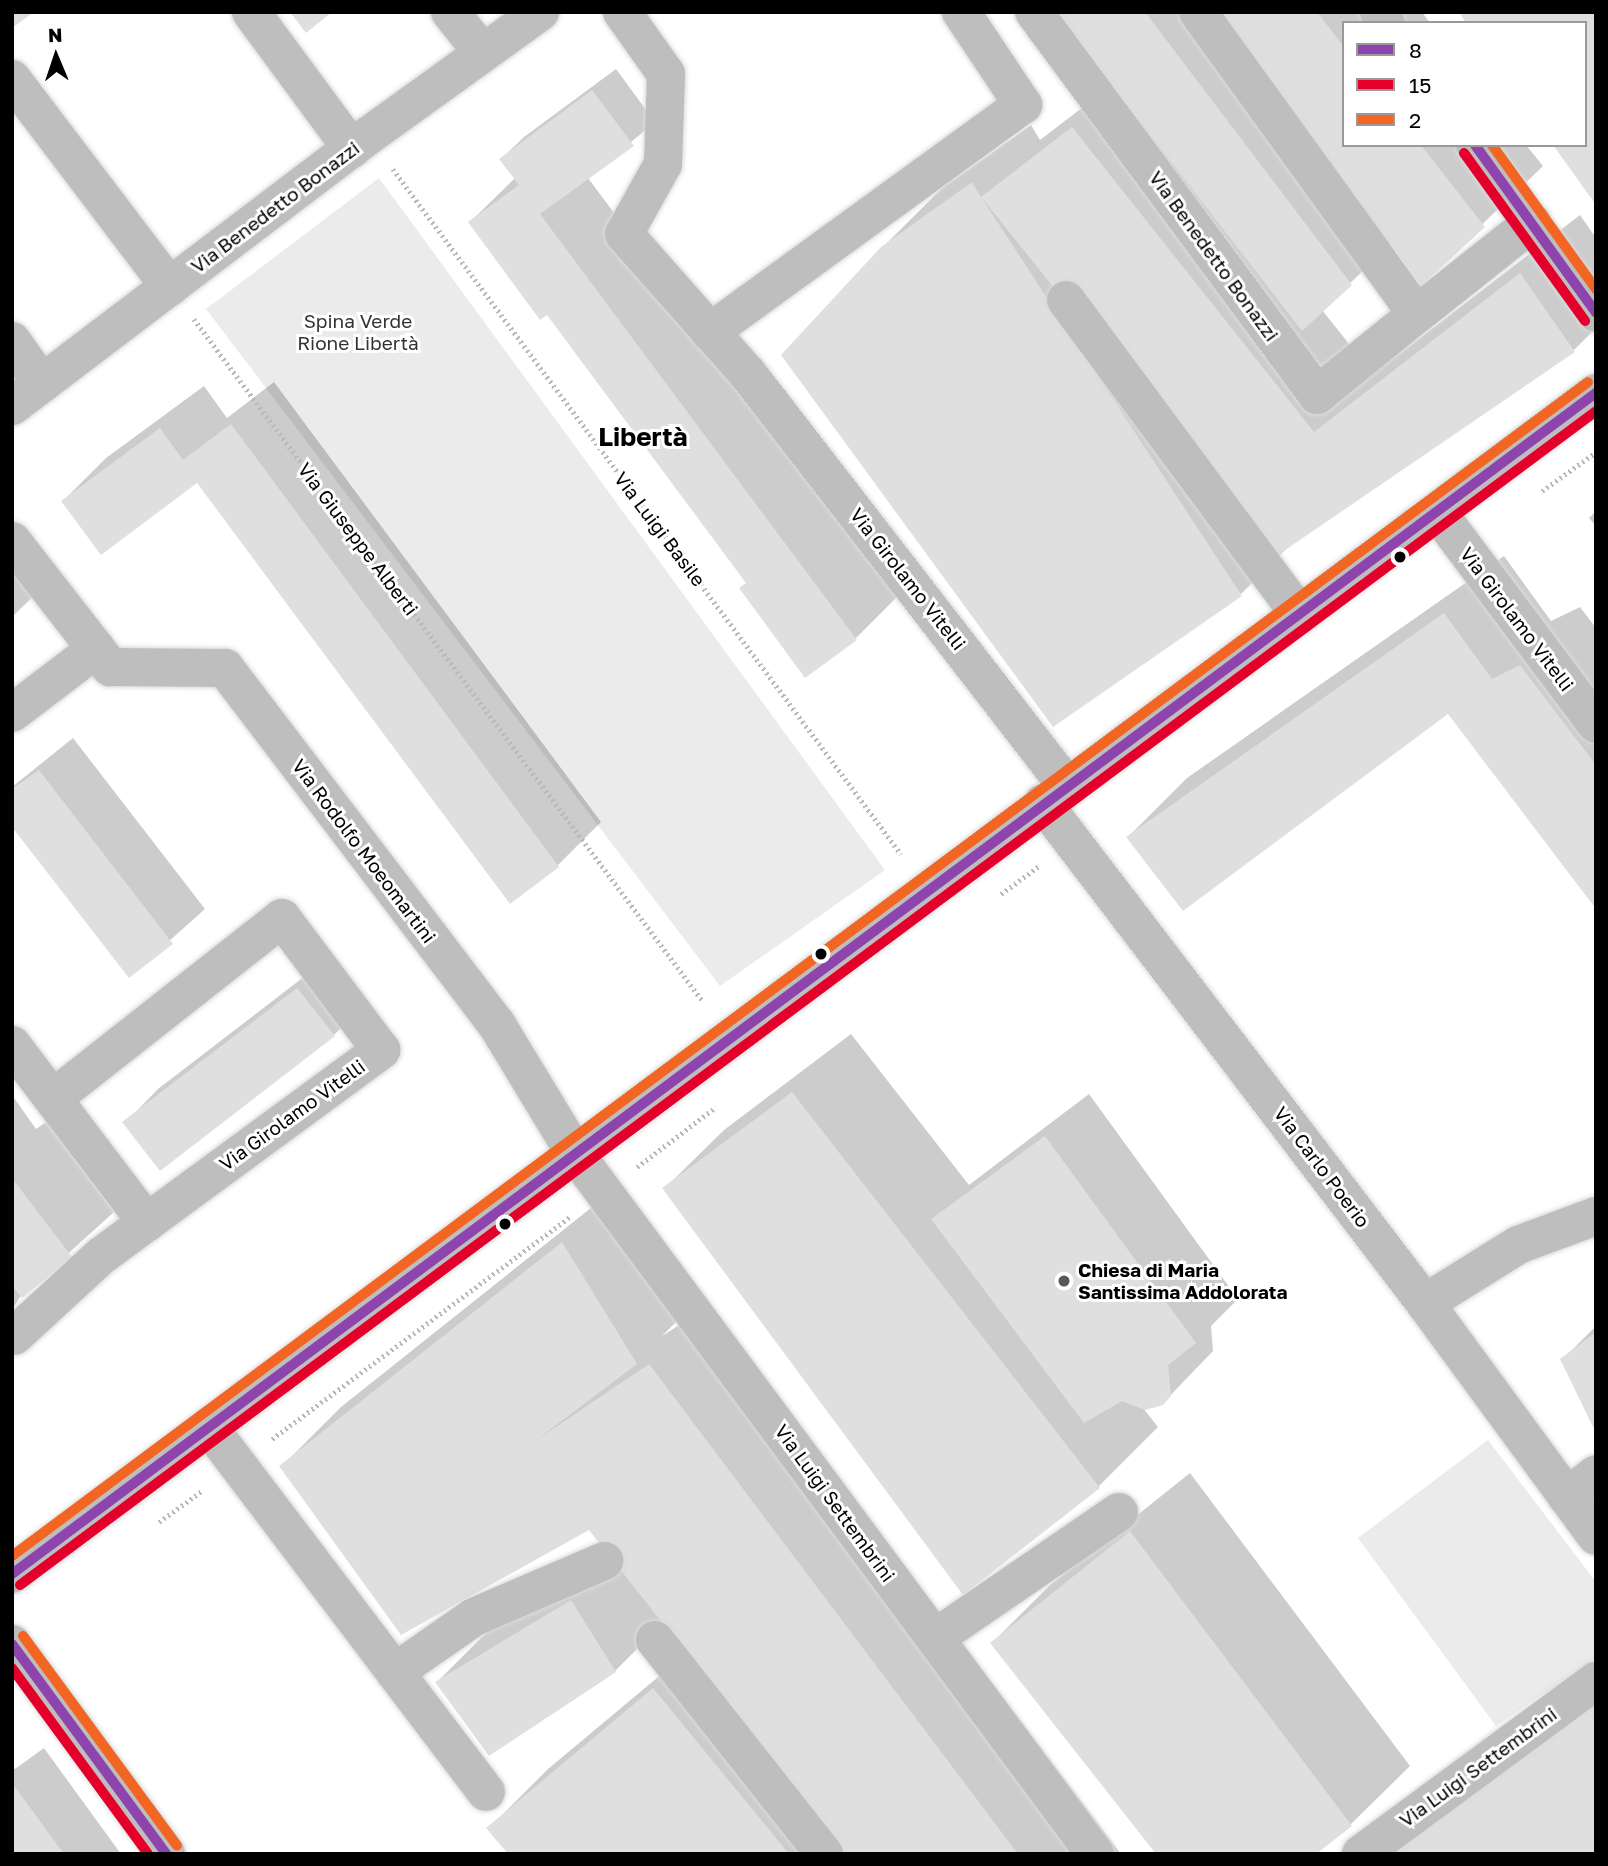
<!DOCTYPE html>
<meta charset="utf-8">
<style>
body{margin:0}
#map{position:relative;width:1608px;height:1866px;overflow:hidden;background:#fff;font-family:"Golos Text",sans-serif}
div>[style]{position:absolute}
.green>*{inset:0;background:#ebebeb}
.shadow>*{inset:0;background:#0003}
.building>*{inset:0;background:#dfdfdf}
.path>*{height:4.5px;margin-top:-2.25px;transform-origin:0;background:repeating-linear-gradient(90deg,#b9b9b9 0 2px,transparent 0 5.5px)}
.roads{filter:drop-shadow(0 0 2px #dbdbdb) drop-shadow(0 0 2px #dbdbdb)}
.minor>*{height:38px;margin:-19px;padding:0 19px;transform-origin:19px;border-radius:19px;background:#bebebe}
.major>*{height:38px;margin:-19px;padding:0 19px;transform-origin:19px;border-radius:19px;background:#bebebe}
.bus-1>*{height:10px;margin:-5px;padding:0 5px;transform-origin:5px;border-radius:5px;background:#8e44ad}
.bus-2>*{height:10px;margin:-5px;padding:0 5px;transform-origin:5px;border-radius:5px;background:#e4002b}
.bus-3>*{height:10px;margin:-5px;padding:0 5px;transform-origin:5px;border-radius:5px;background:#f26522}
.dots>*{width:19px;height:19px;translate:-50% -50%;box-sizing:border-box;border:4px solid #fff;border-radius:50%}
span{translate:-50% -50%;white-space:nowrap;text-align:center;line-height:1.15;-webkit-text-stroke:6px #fff;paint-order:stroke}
.street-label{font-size:19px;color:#000}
.park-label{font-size:19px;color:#323232}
.poi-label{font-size:19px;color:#000;font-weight:700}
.left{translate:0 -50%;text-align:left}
.district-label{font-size:26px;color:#000;font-weight:700}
.frame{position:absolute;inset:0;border:14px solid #000;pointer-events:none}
.legend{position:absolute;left:1342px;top:21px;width:245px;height:126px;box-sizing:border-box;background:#fff;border:2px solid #999;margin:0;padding:9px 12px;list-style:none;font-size:21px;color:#000}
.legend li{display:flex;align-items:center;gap:14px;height:35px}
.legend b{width:35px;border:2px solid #999}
.north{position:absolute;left:21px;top:21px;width:70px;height:70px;-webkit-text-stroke:5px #fff;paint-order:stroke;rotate:358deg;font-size:19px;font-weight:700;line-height:28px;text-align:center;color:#000}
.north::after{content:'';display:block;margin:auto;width:24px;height:32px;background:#000;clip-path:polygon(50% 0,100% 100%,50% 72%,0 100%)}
</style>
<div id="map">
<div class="green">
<i style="clip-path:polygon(379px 178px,885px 870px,720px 986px,206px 309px)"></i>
<i style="clip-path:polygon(1488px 1440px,1596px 1582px,1596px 1658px,1496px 1726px,1358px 1538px)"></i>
</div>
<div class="shadow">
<i style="clip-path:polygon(1057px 12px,1422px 12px,1430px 23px,1344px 23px,1344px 145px,1526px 145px,1543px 166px,1421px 283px,1392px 243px,1322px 310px,1373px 374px,1580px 215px,1596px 238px,1596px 328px,1574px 350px,1292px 543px,1241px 594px,882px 248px,942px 188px,1031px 125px,1040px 140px,1113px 84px)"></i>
<i style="clip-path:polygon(616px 69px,655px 122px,588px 178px,899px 595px,856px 638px,806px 676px,748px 582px,548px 312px,470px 222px,515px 178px,501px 159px,524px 137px)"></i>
<i style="clip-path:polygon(274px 382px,601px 822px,558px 865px,510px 901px,198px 481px,63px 501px,106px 458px,204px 386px,227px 418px)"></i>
<i style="clip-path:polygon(1596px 511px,1596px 526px,1589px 518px)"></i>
<i style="clip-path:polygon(12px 540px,46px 584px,12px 617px)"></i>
<i style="clip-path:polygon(1504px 556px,1551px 621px,1580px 607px,1596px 628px,1596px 906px,1448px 711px,1128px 837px,1187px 778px)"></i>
<i style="clip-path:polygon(73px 738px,205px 909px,130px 976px,12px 824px,12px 787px)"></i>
<i style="clip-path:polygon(331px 956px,367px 1002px,334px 1035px,125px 1123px,158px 1089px)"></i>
<i style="clip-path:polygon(851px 1034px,969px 1185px,1089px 1094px,1238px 1299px,1211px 1326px,1213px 1351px,1162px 1404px,1143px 1408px,1158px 1427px,1099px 1486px,963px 1593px,665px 1188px,724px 1130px)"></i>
<i style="clip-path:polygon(12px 1095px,36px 1129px,46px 1122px,114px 1212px,20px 1297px,12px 1310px)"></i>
<i style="clip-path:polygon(621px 1184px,695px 1303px,662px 1336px,709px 1306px,1121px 1854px,510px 1854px,489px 1828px,548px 1769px,688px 1652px,664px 1622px,615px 1671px,437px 1682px,496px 1623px,611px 1554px,589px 1527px,282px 1466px,341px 1407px)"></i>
<i style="clip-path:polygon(1596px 1326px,1596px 1429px,1562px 1360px)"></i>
<i style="clip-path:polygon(1190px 1473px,1410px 1766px,1351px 1824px,1313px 1854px,992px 1643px,1051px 1584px)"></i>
<i style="clip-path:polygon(44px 1748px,121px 1854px,12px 1854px,12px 1766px,15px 1769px)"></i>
</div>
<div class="building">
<i style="clip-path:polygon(12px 12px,34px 12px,12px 28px)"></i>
<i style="clip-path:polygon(290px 12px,332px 12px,306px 33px)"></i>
<i style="clip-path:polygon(1055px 12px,1145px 12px,1352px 285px,1302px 331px)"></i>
<i style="clip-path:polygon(1222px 12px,1317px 12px,1344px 47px,1344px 145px,1421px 145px,1485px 227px,1421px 286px)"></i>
<i style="clip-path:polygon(1459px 12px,1596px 12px,1596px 205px,1553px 145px,1585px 145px,1585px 23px,1466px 23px)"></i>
<i style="clip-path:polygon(592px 90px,634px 146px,540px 214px,857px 640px,805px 678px,739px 588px,746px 583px,547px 315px,540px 320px,468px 222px,519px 185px,499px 159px)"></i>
<i style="clip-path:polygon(1072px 127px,1314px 432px,1520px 273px,1575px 352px,1272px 559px,981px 197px,1242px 596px,1053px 727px,781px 355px,881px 247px,972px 182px,981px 197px)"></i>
<i style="clip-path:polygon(231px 424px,559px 867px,510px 904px,197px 483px,101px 555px,61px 501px,160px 428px,183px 460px)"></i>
<i style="clip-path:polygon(1444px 613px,1492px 679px,1520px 665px,1596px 765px,1596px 909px,1448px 714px,1183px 911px,1126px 837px)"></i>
<i style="clip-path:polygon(39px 770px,173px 944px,129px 978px,12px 827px,12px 789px)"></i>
<i style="clip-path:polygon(297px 988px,335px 1036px,160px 1171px,122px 1122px)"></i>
<i style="clip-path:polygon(792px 1092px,1100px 1488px,963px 1595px,662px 1188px)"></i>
<i style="clip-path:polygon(1045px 1136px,1196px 1343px,1168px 1365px,1171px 1396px,1163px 1405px,1145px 1410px,1122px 1401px,1084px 1423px,931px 1219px)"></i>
<i style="clip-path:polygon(12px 1178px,72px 1257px,22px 1298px,12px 1286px)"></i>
<i style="clip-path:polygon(562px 1242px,637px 1364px,535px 1441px,649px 1364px,1018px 1854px,845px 1854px,589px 1530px,401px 1635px,279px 1466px)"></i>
<i style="clip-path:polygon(1596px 1332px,1596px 1433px,1560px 1359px)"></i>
<i style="clip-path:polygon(1130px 1531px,1352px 1826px,1316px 1854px,1156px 1854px,990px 1643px)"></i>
<i style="clip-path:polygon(571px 1600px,616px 1672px,489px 1756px,435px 1682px)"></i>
<i style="clip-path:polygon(653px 1688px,789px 1854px,508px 1854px,486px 1828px)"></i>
<i style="clip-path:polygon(1596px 1705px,1596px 1854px,1391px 1854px)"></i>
<i style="clip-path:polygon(12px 1783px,64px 1854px,12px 1854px)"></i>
</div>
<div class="path">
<i style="left:393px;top:169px;width:853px;rotate:53.44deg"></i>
<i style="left:194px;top:319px;width:850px;rotate:53.28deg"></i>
<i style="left:1542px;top:491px;width:67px;rotate:-35.8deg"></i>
<i style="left:1001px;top:894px;width:47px;rotate:-36.4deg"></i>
<i style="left:637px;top:1167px;width:99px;rotate:-37.2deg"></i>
<i style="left:272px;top:1439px;width:373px;rotate:-36.7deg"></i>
<i style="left:159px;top:1522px;width:54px;rotate:-36deg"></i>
</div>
<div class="roads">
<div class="minor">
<i style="left:251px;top:12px;width:170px;rotate:53.6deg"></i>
<i style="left:450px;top:12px;width:51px;rotate:51.3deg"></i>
<i style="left:622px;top:12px;width:76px;rotate:54.6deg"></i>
<i style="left:666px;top:74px;width:90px;rotate:91.9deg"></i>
<i style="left:663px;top:164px;width:80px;rotate:119.1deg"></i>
<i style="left:624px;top:234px;width:187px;rotate:48.5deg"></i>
<i style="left:748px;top:374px;width:520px;rotate:52.27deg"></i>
<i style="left:1034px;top:12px;width:476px;rotate:53.5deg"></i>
<i style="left:1317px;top:395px;width:129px;rotate:-39deg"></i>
<i style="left:1198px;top:12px;width:373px;rotate:54.1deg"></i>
<i style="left:1417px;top:314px;width:147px;rotate:-38.4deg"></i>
<i style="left:1379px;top:12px;width:13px;rotate:58deg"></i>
<i style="left:12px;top:79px;width:261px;rotate:52.8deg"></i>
<i style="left:1475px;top:145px;width:207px;rotate:54.2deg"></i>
<i style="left:1066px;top:300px;width:392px;rotate:53.4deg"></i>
<i style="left:710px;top:332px;width:387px;rotate:-36deg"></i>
<i style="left:1023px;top:105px;width:112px;rotate:-123.7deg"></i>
<i style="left:12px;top:341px;width:52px;rotate:55.1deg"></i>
<i style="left:12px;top:406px;width:447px;rotate:-37.2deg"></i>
<i style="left:368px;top:136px;width:212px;rotate:-35.8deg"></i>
<i style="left:1439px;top:514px;width:262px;rotate:53.2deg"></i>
<i style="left:12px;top:541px;width:160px;rotate:52.1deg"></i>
<i style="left:110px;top:667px;width:115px;rotate:0.5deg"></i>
<i style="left:225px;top:668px;width:449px;rotate:52.7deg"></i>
<i style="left:497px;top:1025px;width:149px;rotate:58.8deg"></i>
<i style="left:574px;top:1152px;width:874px;rotate:53.42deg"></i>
<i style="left:12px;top:713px;width:106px;rotate:-37.3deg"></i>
<i style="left:1043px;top:803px;width:629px;rotate:52.62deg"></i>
<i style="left:1425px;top:1303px;width:289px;rotate:53.7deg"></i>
<i style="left:12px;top:1045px;width:223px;rotate:52.8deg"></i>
<i style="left:1425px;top:1303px;width:110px;rotate:-31.9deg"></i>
<i style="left:1518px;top:1245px;width:83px;rotate:-20.4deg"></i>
<i style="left:14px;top:1336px;width:118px;rotate:-42.6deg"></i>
<i style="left:101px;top:1256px;width:348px;rotate:-36.3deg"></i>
<i style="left:381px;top:1050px;width:165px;rotate:-126.9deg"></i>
<i style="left:282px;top:918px;width:291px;rotate:141.8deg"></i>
<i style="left:209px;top:1427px;width:458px;rotate:52.8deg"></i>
<i style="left:1567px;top:1497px;width:37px;rotate:-38deg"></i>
<i style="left:12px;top:1574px;width:1976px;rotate:-36.71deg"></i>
<i style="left:935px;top:1638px;width:223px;rotate:-34.4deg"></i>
<i style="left:655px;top:1640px;width:273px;rotate:51.7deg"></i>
<i style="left:395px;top:1672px;width:96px;rotate:-34.8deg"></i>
<i style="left:474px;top:1617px;width:142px;rotate:-23.3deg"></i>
<i style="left:1361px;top:1854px;width:292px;rotate:-36.4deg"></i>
</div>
<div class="major">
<i style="left:12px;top:1644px;width:260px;rotate:53.7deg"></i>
</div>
</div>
<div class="bus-1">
<i style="left:1475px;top:145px;width:207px;rotate:54.2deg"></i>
<i style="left:12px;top:1574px;width:1976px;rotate:-36.71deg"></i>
<i style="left:12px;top:1644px;width:260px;rotate:53.7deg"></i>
</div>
<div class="bus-2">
<i style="left:1464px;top:153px;width:207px;rotate:54.2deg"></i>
<i style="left:20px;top:1585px;width:1965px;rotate:-36.68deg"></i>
<i style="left:12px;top:1668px;width:230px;rotate:53.8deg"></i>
</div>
<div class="bus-3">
<i style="left:1492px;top:145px;width:178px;rotate:54.2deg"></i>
<i style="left:12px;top:1556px;width:1965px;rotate:-36.68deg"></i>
<i style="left:23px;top:1636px;width:260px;rotate:53.7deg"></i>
</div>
<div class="dots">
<i style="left:1400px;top:557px;background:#000"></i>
<i style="left:821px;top:954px;background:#000"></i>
<i style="left:505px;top:1224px;background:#000"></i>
<i style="left:1064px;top:1281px;background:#595959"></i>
</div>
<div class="street-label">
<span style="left:275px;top:207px;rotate:-37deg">Via Benedetto Bonazzi</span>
<span style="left:1214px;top:256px;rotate:54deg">Via Benedetto Bonazzi</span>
<span style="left:660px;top:529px;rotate:53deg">Via Luigi Basile</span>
<span style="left:358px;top:539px;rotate:53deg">Via Giuseppe Alberti</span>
<span style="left:908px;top:579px;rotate:52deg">Via Girolamo Vitelli</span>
<span style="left:1517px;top:619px;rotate:53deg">Via Girolamo Vitelli</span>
<span style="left:364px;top:851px;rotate:53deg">Via Rodolfo Moeomartini</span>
<span style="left:292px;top:1115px;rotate:-36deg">Via Girolamo Vitelli</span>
<span style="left:1322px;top:1167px;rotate:53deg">Via Carlo Poerio</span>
<span style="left:835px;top:1503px;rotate:54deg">Via Luigi Settembrini</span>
<span style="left:1478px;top:1767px;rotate:-36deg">Via Luigi Settembrini</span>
</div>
<div class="park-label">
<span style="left:358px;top:332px">Spina Verde<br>Rione Libertà</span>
</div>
<div class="poi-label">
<span class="left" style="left:1078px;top:1281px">Chiesa di Maria<br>Santissima Addolorata</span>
</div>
<div class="district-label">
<span style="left:643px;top:437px">Libertà</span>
</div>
<div class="frame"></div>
<ul class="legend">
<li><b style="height:9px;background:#8e44ad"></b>8</li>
<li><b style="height:9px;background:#e4002b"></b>15</li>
<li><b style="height:9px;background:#f26522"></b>2</li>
</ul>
<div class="north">N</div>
</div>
